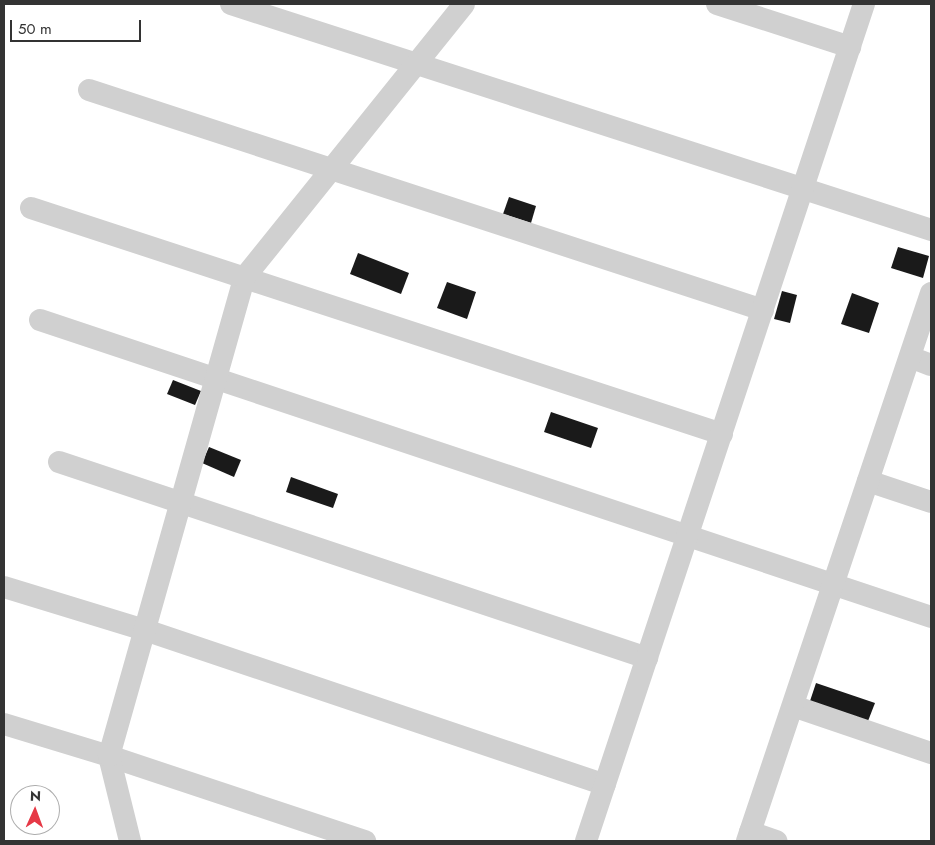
<!DOCTYPE html>
<style>
body{margin:0}
#map{position:relative;width:935px;height:845px;overflow:hidden;background:#fff;font-family:Jost,sans-serif}
div>[style]{position:absolute}
.building>*{inset:0;background:#1a1a1a}
.minor>*{height:22px;margin:-11px;padding:0 11px;transform-origin:11px;border-radius:11px;background:#d0d0d0}
span{translate:-50% -50%;white-space:nowrap;text-align:center;line-height:1.15;-webkit-text-stroke:5px #fff;paint-order:stroke}
.frame{position:absolute;inset:0;border:5px solid #333;pointer-events:none}
.north{position:absolute;left:10px;top:785px;width:50px;height:50px;box-sizing:border-box;background:#fff;border:1px solid #adadad;border-radius:50%;rotate:2deg;font-size:14px;font-weight:700;line-height:20px;text-align:center;color:#333}
.north::after{content:'';display:block;margin:auto;width:18px;height:22px;background:#e63946;clip-path:polygon(50% 0,100% 100%,50% 72%,0 100%)}
.scale{position:absolute;left:10px;top:20px;width:131px;height:22px;box-sizing:border-box;border:2px solid #333;border-top:0;padding-left:6px;font-size:15px;line-height:18px;white-space:nowrap;color:#333;-webkit-text-stroke:4px #fff;paint-order:stroke}
</style>
<div id="map">
<div class="building">
<i style="clip-path:polygon(509px 197px,536px 206px,531px 223px,503px 214px)"></i>
<i style="clip-path:polygon(898px 247px,929px 256px,923px 278px,891px 268px)"></i>
<i style="clip-path:polygon(358px 253px,409px 273px,401px 294px,350px 274px)"></i>
<i style="clip-path:polygon(447px 282px,476px 292px,467px 319px,437px 308px)"></i>
<i style="clip-path:polygon(782px 291px,797px 295px,790px 323px,774px 319px)"></i>
<i style="clip-path:polygon(852px 293px,879px 303px,869px 333px,841px 324px)"></i>
<i style="clip-path:polygon(173px 380px,201px 391px,195px 405px,167px 394px)"></i>
<i style="clip-path:polygon(551px 412px,598px 428px,591px 448px,544px 432px)"></i>
<i style="clip-path:polygon(209px 447px,241px 460px,234px 477px,202px 463px)"></i>
<i style="clip-path:polygon(291px 477px,338px 494px,333px 508px,286px 492px)"></i>
<i style="clip-path:polygon(816px 683px,875px 703px,868px 721px,810px 701px)"></i>
</div>
<div class="minor">
<i style="left:231px;top:4px;width:736px;rotate:17.89deg"></i>
<i style="left:717px;top:4px;width:140px;rotate:17.9deg"></i>
<i style="left:89px;top:90px;width:709px;rotate:18.08deg"></i>
<i style="left:31px;top:208px;width:727px;rotate:18.11deg"></i>
<i style="left:40px;top:320px;width:939px;rotate:18.43deg"></i>
<i style="left:910px;top:357px;width:22px;rotate:21deg"></i>
<i style="left:59px;top:462px;width:620px;rotate:18.43deg"></i>
<i style="left:868px;top:481px;width:66px;rotate:18.4deg"></i>
<i style="left:4px;top:587px;width:147px;rotate:17deg"></i>
<i style="left:145px;top:630px;width:485px;rotate:18.6deg"></i>
<i style="left:793px;top:706px;width:146px;rotate:18.8deg"></i>
<i style="left:4px;top:724px;width:110px;rotate:16.9deg"></i>
<i style="left:109px;top:756px;width:270px;rotate:18.4deg"></i>
<i style="left:750px;top:832px;width:28px;rotate:19deg"></i>
<i style="left:130px;top:841px;width:88px;rotate:-103.9deg"></i>
<i style="left:109px;top:756px;width:497px;rotate:-74.2deg"></i>
<i style="left:244px;top:278px;width:351px;rotate:-51.2deg"></i>
<i style="left:586px;top:841px;width:882px;rotate:-71.63deg"></i>
<i style="left:747px;top:841px;width:578px;rotate:-71.44deg"></i>
</div>
<div class="frame"></div>
<div class="north">N</div>
<div class="scale">50 m</div>
</div>
